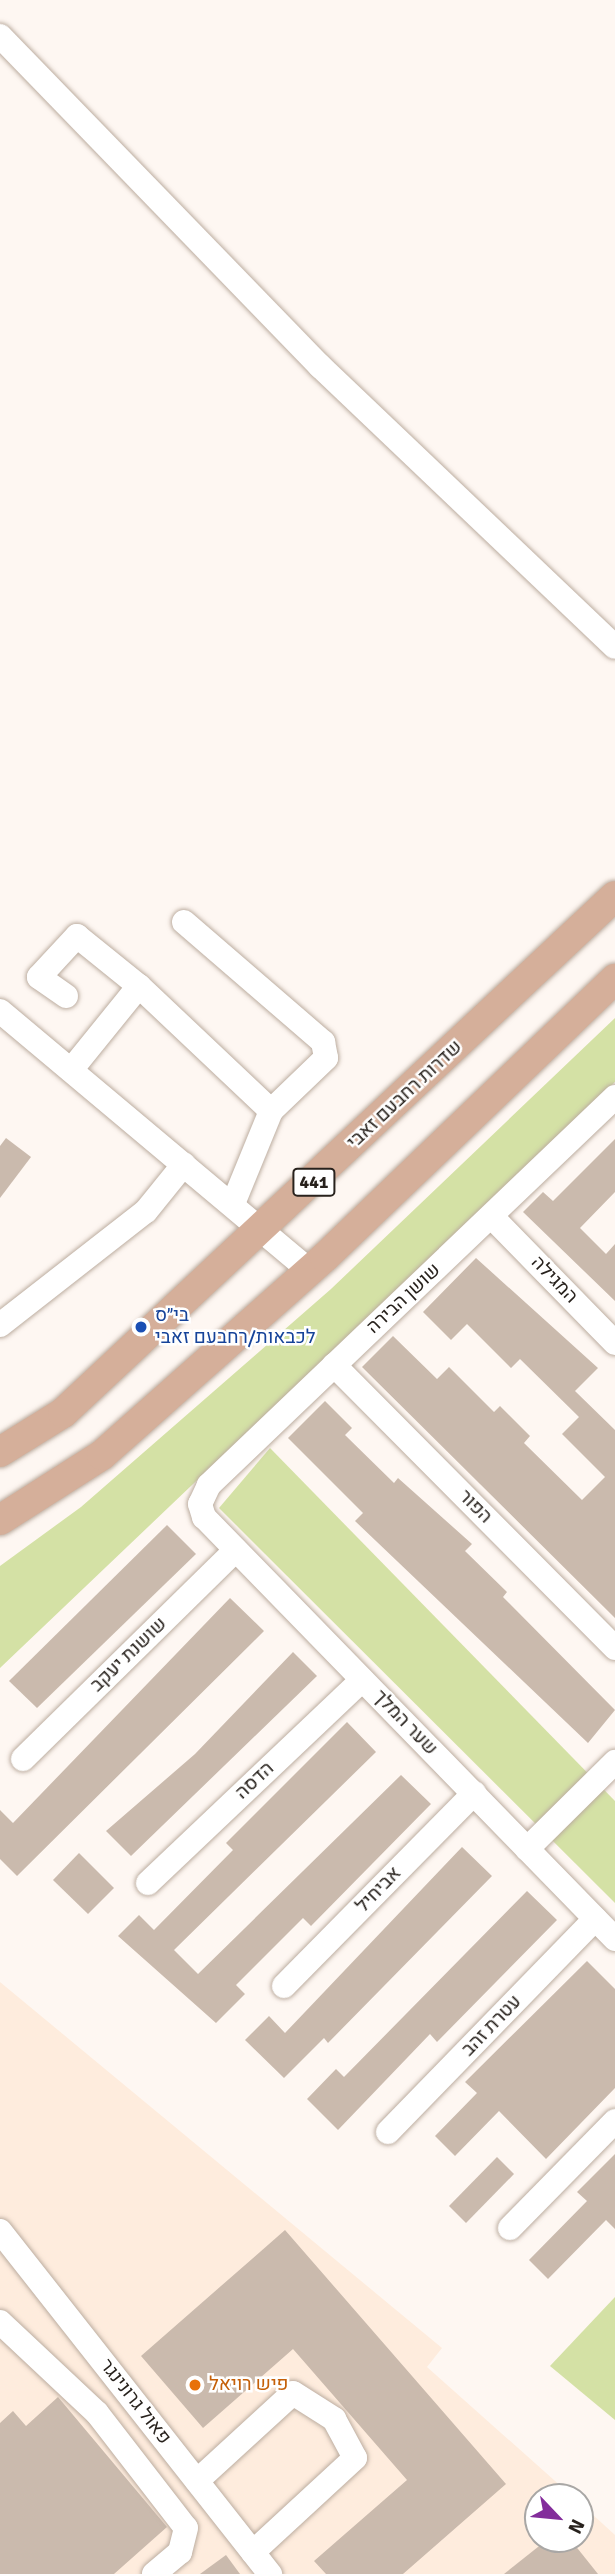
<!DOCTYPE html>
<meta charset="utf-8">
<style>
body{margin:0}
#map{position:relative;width:615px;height:2574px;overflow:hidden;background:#fef7f2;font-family:Signika,Heebo,sans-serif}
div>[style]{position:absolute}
.built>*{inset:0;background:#feecdd}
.green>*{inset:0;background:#d4e1a5}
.building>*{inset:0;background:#cabaad}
.roads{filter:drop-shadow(0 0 2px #bcada0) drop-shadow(0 0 2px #bcada0)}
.minor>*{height:24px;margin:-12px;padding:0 12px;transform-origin:12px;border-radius:12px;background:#fff}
.major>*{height:30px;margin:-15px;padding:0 15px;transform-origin:15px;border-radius:15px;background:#d5af9a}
.dots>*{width:19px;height:19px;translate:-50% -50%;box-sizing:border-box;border:4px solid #fff;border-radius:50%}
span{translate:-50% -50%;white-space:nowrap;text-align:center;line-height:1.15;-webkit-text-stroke:5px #fff;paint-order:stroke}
.shield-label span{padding:2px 5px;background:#fff;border:2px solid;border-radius:5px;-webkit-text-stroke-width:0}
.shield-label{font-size:18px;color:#28221d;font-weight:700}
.street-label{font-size:19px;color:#28221d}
.transit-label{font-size:19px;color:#164399}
.left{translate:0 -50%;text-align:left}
.food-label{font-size:19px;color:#c56008}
.north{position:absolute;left:524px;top:2483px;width:70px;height:70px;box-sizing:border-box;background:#fff;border:2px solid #a9a7a5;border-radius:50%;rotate:116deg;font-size:19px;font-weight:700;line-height:28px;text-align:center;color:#28221d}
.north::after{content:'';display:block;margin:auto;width:24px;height:32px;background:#832d9b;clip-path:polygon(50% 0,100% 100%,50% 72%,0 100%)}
</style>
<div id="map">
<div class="built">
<i style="clip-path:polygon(0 1982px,442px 2348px,427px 2367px,573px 2497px,538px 2497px,538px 2539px,580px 2539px,580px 2503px,615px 2535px,615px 2574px,0 2574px)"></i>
</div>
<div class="green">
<i style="clip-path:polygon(615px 1018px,615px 1082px,0 1668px,0 1566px,81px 1507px,331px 1289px)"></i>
<i style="clip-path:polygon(270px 1448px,615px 1801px,615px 1903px,219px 1508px)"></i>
<i style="clip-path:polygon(615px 2297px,615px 2420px,550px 2366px)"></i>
</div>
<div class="building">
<i style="clip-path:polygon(6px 1138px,31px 1157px,0 1198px,0 1146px)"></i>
<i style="clip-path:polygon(615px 1139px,615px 1192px,580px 1228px,606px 1254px,615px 1244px,615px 1301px,523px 1212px,543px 1192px,553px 1201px)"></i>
<i style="clip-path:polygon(476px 1258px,598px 1368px,575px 1391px,615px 1430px,615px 1618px,362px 1367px,393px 1336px,437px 1379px,449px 1367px,494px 1412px,500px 1406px,530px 1436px,524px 1443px,582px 1500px,605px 1477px,562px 1434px,579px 1417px,520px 1359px,511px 1368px,467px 1324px,451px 1340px,423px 1312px)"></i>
<i style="clip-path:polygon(325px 1401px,352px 1428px,345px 1435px,394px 1483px,398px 1478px,472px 1544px,465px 1551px,507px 1592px,503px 1597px,615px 1710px,588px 1743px,355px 1521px,363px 1513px,288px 1438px)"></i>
<i style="clip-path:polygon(167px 1525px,196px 1554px,37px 1708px,9px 1681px)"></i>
<i style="clip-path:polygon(230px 1598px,264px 1631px,17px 1876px,0 1859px,0 1810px,13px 1823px)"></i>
<i style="clip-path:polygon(293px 1652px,317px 1676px,131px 1856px,106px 1831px,195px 1754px)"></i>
<i style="clip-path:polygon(347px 1722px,376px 1752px,174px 1950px,198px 1974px,401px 1775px,431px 1804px,311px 1926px,303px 1918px,236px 1985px,245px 1994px,216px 2023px,118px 1936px,139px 1915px,154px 1930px,233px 1850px,226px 1843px)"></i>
<i style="clip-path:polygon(462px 1847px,492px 1876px,328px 2043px,324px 2038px,284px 2078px,245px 2040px,269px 2016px,285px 2033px)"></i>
<i style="clip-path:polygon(79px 1853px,114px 1888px,88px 1914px,53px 1880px)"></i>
<i style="clip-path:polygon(527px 1891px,557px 1920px,437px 2042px,430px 2034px,338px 2130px,307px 2099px,336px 2069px,344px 2077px)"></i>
<i style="clip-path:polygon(587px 1961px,615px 1989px,615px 2088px,546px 2159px,499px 2111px,455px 2156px,435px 2136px,477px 2093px,465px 2082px)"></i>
<i style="clip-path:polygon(615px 2154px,615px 2229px,606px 2220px,548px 2279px,529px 2260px,587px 2201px,577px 2192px)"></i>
<i style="clip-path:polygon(497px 2157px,514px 2174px,466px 2223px,449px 2206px)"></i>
<i style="clip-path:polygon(285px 2230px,506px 2484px,403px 2574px,326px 2574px,314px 2561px,407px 2480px,293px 2349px,203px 2428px,141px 2356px)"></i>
<i style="clip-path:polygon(58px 2397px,167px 2527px,114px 2574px,0 2574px,0 2423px,13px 2411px,26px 2426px)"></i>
<i style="clip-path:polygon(548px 2539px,570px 2539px,598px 2574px,504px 2574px)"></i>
<i style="clip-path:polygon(226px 2555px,240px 2574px,200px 2574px)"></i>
</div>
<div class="roads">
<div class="minor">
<i style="left:0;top:36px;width:460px;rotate:45.9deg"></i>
<i style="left:320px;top:366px;width:407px;rotate:43.6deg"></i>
<i style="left:184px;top:922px;width:184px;rotate:40.8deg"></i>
<i style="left:323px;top:1042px;width:16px;rotate:79deg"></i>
<i style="left:326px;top:1058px;width:76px;rotate:136.1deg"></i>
<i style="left:139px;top:986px;width:182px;rotate:43.4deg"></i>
<i style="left:271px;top:1111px;width:97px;rotate:112.3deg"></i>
<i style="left:66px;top:996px;width:33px;rotate:-145deg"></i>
<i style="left:39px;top:977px;width:56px;rotate:-47.2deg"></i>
<i style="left:77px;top:936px;width:80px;rotate:38.9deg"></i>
<i style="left:139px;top:986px;width:108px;rotate:129deg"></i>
<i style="left:0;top:1011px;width:403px;rotate:40deg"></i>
<i style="left:615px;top:1097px;width:562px;rotate:136.3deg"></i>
<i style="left:209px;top:1485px;width:21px;rotate:115deg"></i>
<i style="left:200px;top:1504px;width:14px;rotate:73deg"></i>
<i style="left:204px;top:1517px;width:589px;rotate:45.76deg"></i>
<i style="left:492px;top:1217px;width:176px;rotate:45.7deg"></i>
<i style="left:0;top:1325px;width:185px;rotate:-38deg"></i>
<i style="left:146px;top:1211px;width:60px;rotate:-51deg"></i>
<i style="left:334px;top:1365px;width:399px;rotate:45.2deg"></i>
<i style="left:23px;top:1759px;width:298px;rotate:-44.5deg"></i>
<i style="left:527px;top:1849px;width:124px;rotate:-44.7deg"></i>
<i style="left:148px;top:1883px;width:295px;rotate:-43.5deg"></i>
<i style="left:284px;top:1986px;width:271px;rotate:-45.4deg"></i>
<i style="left:388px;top:2132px;width:297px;rotate:-45.8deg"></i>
<i style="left:510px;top:2228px;width:150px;rotate:-45.5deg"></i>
<i style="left:0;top:2231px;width:437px;rotate:51.8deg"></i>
<i style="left:0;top:2322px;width:133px;rotate:43.2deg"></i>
<i style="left:97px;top:2413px;width:145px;rotate:52.3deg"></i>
<i style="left:186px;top:2528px;width:25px;rotate:104deg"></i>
<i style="left:180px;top:2552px;width:34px;rotate:140deg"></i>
<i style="left:197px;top:2481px;width:130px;rotate:-42.5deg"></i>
<i style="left:293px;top:2393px;width:49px;rotate:32.4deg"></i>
<i style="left:334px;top:2419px;width:44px;rotate:61.7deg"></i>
<i style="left:355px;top:2458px;width:139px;rotate:137.3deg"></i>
</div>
<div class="major">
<i style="left:0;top:1452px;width:74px;rotate:-31.8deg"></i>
<i style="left:63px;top:1413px;width:756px;rotate:-43.12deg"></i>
<i style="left:0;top:1520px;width:121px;rotate:-32.5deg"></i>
<i style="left:102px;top:1455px;width:298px;rotate:-41.6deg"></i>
<i style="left:325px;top:1257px;width:402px;rotate:-43.8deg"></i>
</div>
</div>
<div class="dots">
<i style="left:141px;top:1327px;background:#1a4fb4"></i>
<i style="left:195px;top:2385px;background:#e8710a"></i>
</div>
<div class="shield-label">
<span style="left:314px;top:1182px">441</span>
</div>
<div class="street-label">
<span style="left:405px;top:1095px;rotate:-43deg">שדרות רחבעם זאבי</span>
<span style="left:554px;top:1280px;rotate:46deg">המגילה</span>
<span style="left:404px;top:1299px;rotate:-43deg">שושן הבירה</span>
<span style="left:475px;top:1507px;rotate:45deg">הפור</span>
<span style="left:129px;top:1655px;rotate:-44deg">שושנת יעקב</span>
<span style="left:405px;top:1723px;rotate:46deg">שער המלך</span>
<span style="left:255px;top:1781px;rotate:-43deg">הדסה</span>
<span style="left:379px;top:1890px;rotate:-46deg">אביחיל</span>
<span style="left:492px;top:2026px;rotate:-46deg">עטרת זהב</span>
<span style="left:135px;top:2402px;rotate:52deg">פאול גרונינגר</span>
</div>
<div class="transit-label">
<span class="left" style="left:155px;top:1327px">בי״ס<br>לכבאות/רחבעם זאבי</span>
</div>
<div class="food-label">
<span class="left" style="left:209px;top:2385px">פיש רויאל</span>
</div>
<div class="north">N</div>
</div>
